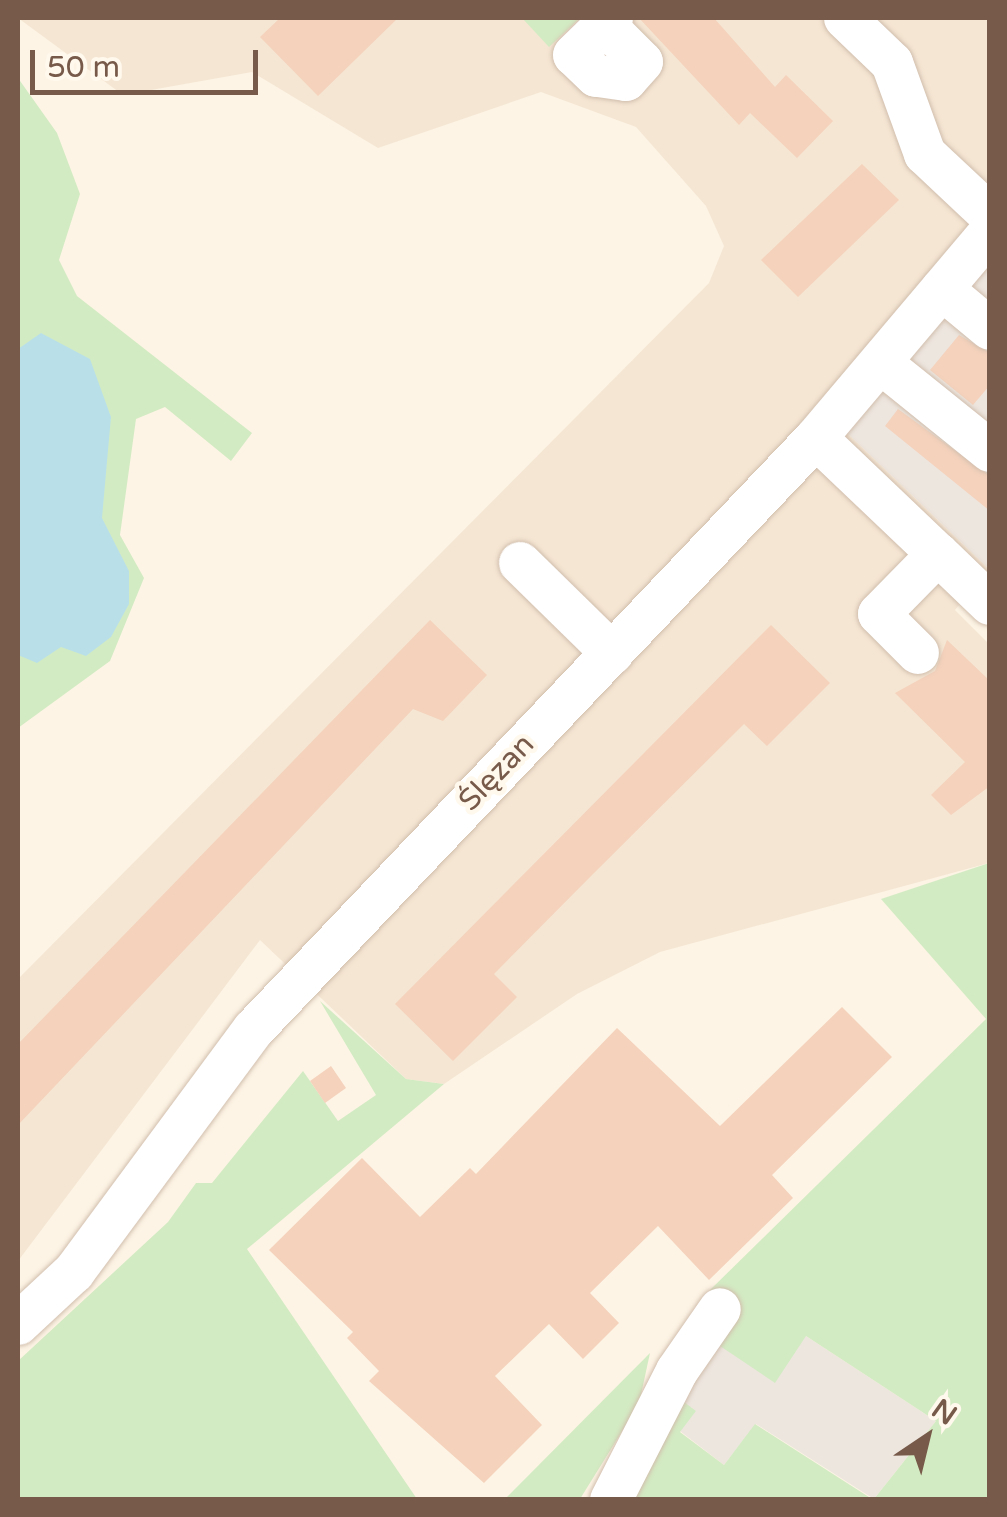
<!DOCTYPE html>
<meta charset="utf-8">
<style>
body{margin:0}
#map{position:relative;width:1007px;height:1517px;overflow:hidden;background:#fdf4e5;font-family:"Varela Round",sans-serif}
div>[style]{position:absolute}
.residential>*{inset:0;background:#f5e6d3}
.industrial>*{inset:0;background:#ede6df}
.green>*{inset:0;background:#d3ebc3}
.water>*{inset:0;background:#b9e0e8}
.building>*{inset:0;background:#f4d2bc}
.roads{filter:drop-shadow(0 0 2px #d1bead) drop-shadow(0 0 2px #d1bead)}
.minor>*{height:42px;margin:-21px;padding:0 21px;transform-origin:21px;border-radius:21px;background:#fff}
span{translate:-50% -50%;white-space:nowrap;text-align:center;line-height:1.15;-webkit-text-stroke:9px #fff8ec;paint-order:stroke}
.street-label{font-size:30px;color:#775a49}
.frame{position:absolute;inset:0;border:20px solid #775a49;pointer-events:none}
.north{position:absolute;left:877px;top:1387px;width:100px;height:100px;-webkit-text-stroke:8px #fff8ec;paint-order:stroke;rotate:35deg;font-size:28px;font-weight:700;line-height:40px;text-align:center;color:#775a49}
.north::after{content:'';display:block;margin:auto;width:35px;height:45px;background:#775a49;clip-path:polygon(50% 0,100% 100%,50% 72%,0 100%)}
.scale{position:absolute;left:30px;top:50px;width:228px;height:45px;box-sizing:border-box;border:5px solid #775a49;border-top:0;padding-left:12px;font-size:30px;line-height:35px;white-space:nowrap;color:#775a49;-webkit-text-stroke:8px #fff8ec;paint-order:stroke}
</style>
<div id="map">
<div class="residential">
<i style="clip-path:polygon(18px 18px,989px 18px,989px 253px,843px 429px,989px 569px,955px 610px,989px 644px,989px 863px,660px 952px,577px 994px,444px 1084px,406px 1079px,260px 940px,18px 1261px,18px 979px,709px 283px,724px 246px,706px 206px,636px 127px,541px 92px,378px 148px,252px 72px,123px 95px)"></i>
</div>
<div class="industrial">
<i style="clip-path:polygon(990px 261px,989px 569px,843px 429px)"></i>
<i style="clip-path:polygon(806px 1336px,936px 1421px,874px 1499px,756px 1424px,724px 1465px,680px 1431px,676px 1396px,711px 1340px)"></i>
</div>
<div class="green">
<i style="clip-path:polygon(522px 18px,580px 18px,549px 47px)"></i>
<i style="clip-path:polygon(18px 78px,57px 133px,80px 194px,59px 260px,77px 296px,252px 433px,231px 461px,165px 407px,136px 419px,120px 535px,144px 578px,110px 661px,18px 728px)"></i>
<i style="clip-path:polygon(989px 863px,989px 1499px,874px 1499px,936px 1421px,806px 1336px,775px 1383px,711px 1340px,732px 1315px,710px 1290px,986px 1019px,881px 899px)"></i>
<i style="clip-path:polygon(320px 1001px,406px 1079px,444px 1084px,247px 1249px,417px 1499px,18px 1500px,18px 1361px,168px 1222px,196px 1183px,212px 1183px,303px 1071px,338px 1121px,376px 1095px)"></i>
<i style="clip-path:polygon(650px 1353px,639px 1404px,580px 1499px,504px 1500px)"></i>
<i style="clip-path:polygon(676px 1396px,696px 1411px,680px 1432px,724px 1465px,755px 1424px,872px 1499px,623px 1500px)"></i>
</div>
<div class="water">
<i style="clip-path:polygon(41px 333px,90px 359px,111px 417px,102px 518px,129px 571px,129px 604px,111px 637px,86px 656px,61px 647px,37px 663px,18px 655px,18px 349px)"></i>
</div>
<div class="building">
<i style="clip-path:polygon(280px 18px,398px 18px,318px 96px,260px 37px)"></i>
<i style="clip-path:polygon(639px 18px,714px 18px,775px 87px,786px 75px,833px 121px,797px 158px,750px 113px,739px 125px)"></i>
<i style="clip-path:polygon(862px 164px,899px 200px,798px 297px,761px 260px)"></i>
<i style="clip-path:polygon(959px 335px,990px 353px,990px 385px,973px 405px,930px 370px)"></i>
<i style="clip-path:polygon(898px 409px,990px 476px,990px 511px,885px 426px)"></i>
<i style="clip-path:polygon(430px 620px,487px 675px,443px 721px,413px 709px,18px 1125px,18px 1044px)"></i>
<i style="clip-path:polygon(771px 625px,830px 683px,767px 746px,744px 724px,593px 874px,494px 974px,517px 997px,453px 1061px,395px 1004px)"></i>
<i style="clip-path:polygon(947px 640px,990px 681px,990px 786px,951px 815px,931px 795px,965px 762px,895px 693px,935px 671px)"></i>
<i style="clip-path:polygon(842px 1007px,892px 1057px,772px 1175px,793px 1198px,709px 1280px,658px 1226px,590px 1293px,619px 1323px,583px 1359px,549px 1324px,495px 1376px,542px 1425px,484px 1483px,369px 1381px,379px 1371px,347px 1338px,353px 1332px,269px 1250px,362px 1158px,420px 1217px,470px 1168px,476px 1174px,617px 1028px,720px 1126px)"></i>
<i style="clip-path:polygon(331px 1066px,346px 1088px,325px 1103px,310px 1081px)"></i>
</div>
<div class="roads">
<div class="minor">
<i style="left:845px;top:18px;width:65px;rotate:43.8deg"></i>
<i style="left:892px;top:63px;width:97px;rotate:70.1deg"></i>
<i style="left:925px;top:154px;width:89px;rotate:43.2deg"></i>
<i style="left:605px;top:25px;width:52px;rotate:45deg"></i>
<i style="left:642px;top:62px;width:24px;rotate:132deg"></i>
<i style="left:626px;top:80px;width:30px;rotate:-172deg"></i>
<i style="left:596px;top:76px;width:30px;rotate:-136deg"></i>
<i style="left:574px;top:55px;width:53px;rotate:-44.2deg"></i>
<i style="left:942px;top:289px;width:62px;rotate:39.8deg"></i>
<i style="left:881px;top:363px;width:140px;rotate:38.9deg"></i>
<i style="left:816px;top:438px;width:168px;rotate:43.6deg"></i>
<i style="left:938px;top:554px;width:84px;rotate:134.5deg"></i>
<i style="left:879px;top:614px;width:55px;rotate:45deg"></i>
<i style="left:938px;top:554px;width:72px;rotate:43.9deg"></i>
<i style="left:520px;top:563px;width:129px;rotate:44.4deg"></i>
<i style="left:18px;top:1324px;width:76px;rotate:-42.9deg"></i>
<i style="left:74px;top:1272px;width:302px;rotate:-53.5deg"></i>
<i style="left:254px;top:1029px;width:816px;rotate:-46.44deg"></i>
<i style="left:816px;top:438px;width:270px;rotate:-49.8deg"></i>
<i style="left:611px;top:1500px;width:145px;rotate:-62.9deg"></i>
<i style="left:677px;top:1371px;width:75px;rotate:-55.3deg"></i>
</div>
</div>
<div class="street-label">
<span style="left:497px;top:773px;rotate:-46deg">Ślęzan</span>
</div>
<div class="frame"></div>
<div class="north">N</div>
<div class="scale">50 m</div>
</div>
